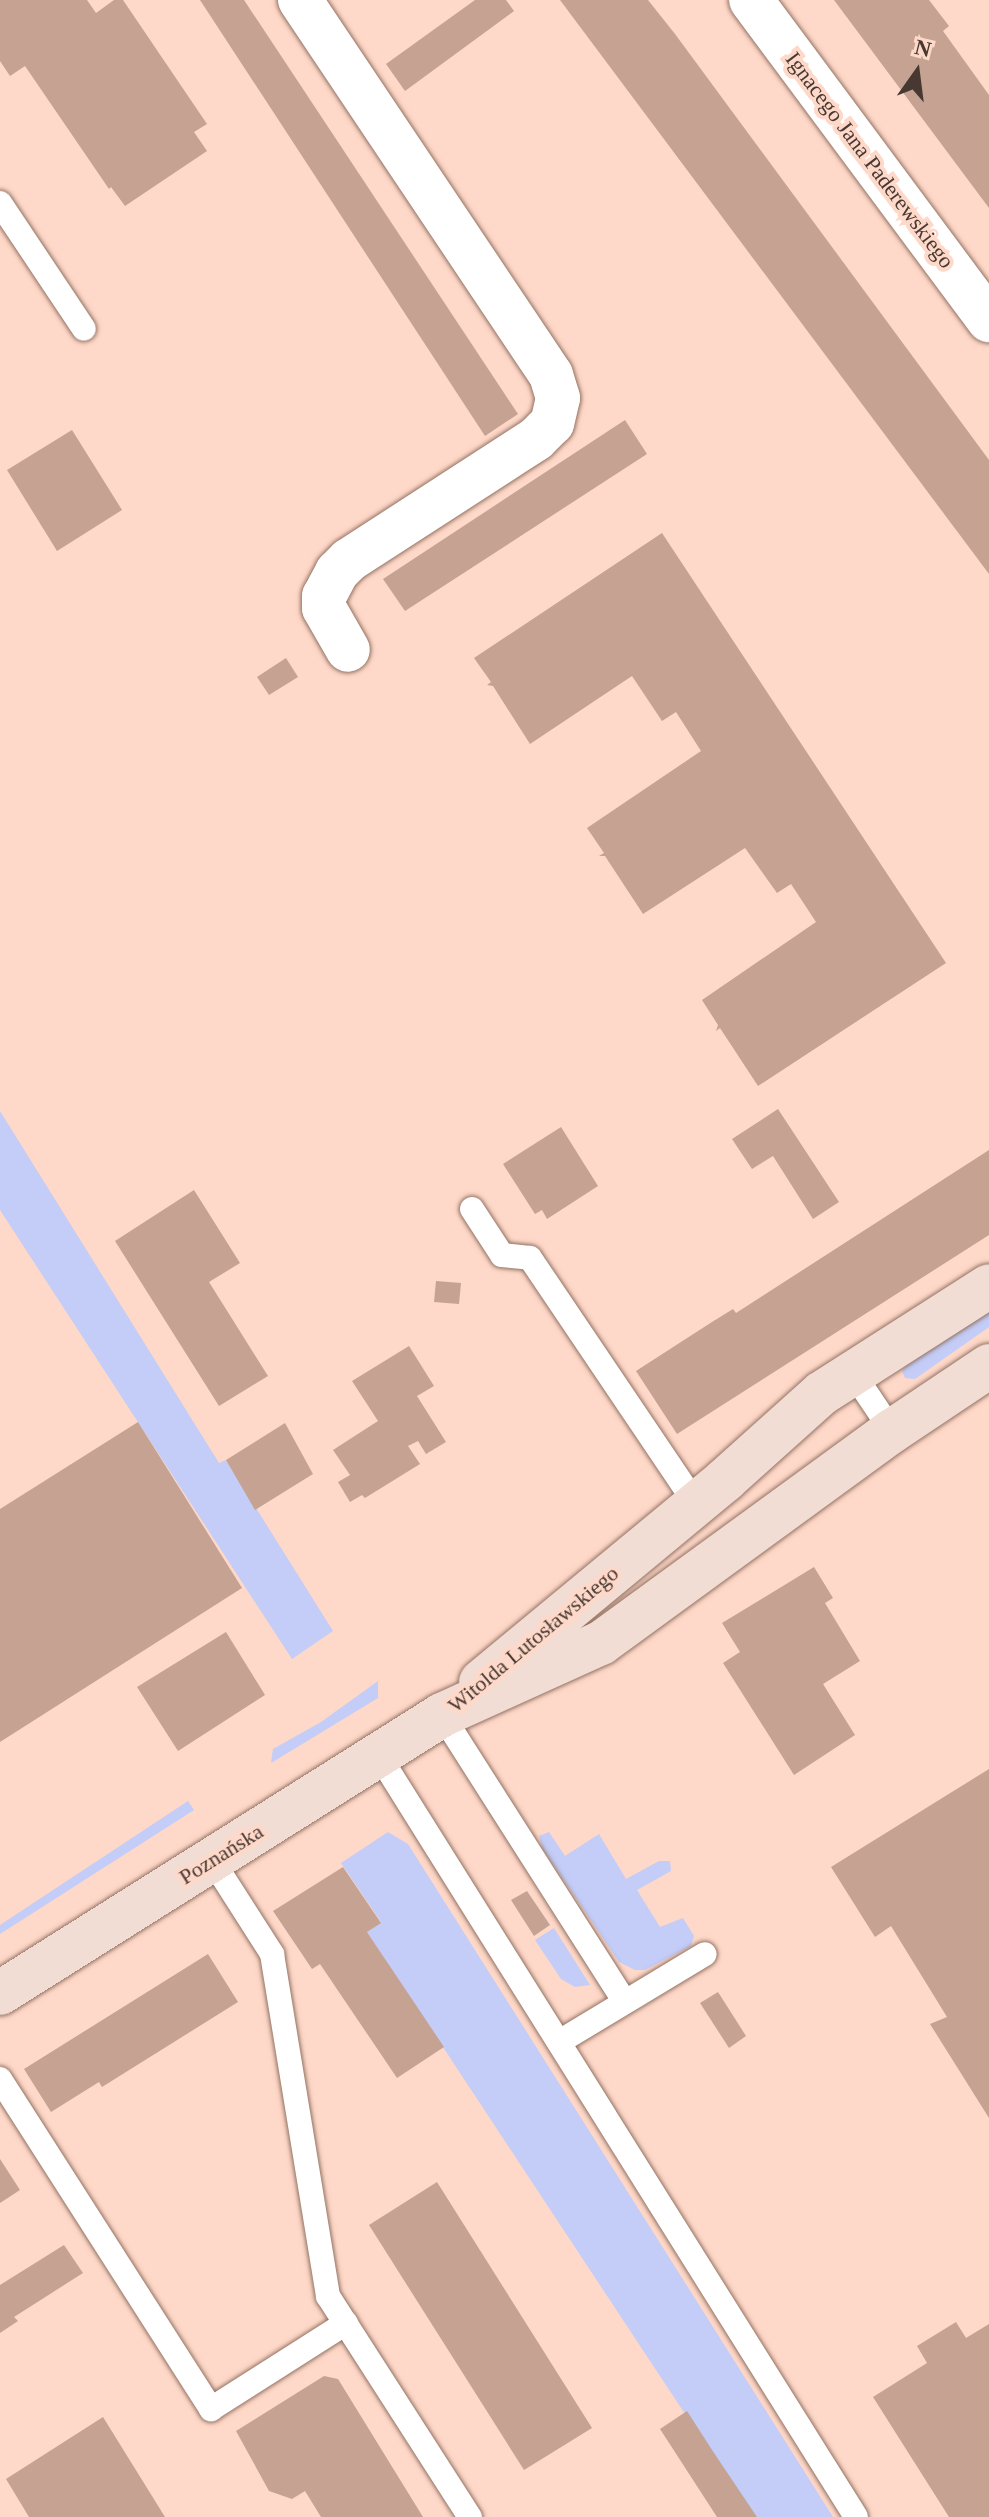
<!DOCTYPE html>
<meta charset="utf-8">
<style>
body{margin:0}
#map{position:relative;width:989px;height:2517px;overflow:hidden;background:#fed8c8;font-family:"Times New Roman",serif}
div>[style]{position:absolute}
.green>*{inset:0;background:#c3cdf7}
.building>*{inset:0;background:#c6a293}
.roads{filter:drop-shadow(0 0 2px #937263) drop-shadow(0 0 2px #937263)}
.service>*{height:24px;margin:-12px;padding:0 12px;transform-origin:12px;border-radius:12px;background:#fff}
.minor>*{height:44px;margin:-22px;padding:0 22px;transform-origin:22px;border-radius:22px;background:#fff}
.secondary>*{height:44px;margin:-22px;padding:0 22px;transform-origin:22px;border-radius:22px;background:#f2ddd5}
span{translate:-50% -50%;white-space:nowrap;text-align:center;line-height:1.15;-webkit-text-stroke:8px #fed8c8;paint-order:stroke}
.street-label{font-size:22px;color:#473932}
.north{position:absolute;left:877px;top:32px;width:80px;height:80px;-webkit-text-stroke:6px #fed8c8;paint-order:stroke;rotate:14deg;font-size:22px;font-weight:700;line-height:32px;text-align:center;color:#473932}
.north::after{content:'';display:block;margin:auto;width:28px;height:36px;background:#473932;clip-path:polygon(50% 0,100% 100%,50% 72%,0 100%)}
</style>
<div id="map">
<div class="green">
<i style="clip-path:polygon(0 1111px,219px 1463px,226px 1460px,333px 1631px,292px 1659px,0 1210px)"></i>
<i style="clip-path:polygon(989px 1310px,989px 1327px,915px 1379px,905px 1378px,902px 1371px,908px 1362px)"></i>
<i style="clip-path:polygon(378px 1681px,378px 1698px,271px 1763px,273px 1749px,321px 1722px)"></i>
<i style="clip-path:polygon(188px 1801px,194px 1810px,0 1934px,0 1925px)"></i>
<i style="clip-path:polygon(388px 1832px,408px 1844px,833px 2517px,753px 2517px,367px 1932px,381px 1922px,341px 1863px)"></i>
<i style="clip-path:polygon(549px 1832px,565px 1856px,599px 1834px,626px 1879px,659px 1861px,670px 1861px,671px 1871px,637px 1890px,660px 1927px,683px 1918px,694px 1936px,691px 1946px,645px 1970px,635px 1970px,619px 1962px,542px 1848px,539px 1836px)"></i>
<i style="clip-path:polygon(554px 1928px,590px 1985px,575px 1987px,561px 1979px,535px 1940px)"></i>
</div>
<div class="building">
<i style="clip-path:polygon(0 0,87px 0,96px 13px,114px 0,123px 0,207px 124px,194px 132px,207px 151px,125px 206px,111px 187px,109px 189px,25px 66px,10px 76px,0 61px)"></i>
<i style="clip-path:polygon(200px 0,244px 0,518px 414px,485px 436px)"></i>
<i style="clip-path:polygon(475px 0,506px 0,514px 11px,405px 91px,386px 64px)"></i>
<i style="clip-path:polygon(560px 0,648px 0,675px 34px,989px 460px,989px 574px)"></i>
<i style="clip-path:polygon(834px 0,929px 0,949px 26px,943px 31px,989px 95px,989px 208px)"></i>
<i style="clip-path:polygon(625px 420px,647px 454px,405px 611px,383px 579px)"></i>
<i style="clip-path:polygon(72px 430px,122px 510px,57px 551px,7px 470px)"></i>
<i style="clip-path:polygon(662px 533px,946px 963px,758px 1086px,720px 1028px,716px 1031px,718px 1025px,702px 1000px,816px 922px,791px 884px,777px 893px,745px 848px,643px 914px,605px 856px,599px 856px,604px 853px,587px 828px,701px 751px,676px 712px,662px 721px,632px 676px,530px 744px,493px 686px,487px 685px,491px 682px,474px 658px)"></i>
<i style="clip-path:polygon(286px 658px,298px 677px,269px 695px,257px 677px)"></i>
<i style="clip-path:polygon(778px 1109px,839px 1202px,813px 1219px,773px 1156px,752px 1169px,732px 1139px)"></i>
<i style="clip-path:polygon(561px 1127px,598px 1186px,547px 1219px,542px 1210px,535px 1214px,503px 1164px)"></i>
<i style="clip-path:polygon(989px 1150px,989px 1235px,677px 1434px,636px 1371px,712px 1322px,733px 1309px,736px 1313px)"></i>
<i style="clip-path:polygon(194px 1190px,240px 1263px,209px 1282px,268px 1376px,219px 1406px,115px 1241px)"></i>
<i style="clip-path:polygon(436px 1281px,461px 1283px,459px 1304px,434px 1302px)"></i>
<i style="clip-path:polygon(409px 1346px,434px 1386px,417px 1396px,446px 1442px,426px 1454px,418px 1441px,408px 1446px,420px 1464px,365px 1498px,362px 1495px,350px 1502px,338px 1482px,350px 1475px,333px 1450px,378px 1421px,352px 1381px)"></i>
<i style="clip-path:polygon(138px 1422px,242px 1588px,0 1742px,0 1509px)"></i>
<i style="clip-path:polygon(285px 1423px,313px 1474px,255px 1510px,226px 1460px)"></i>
<i style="clip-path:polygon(814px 1567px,833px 1598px,825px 1603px,860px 1661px,823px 1684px,855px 1735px,794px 1775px,723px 1663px,740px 1652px,722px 1623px)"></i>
<i style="clip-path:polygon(226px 1632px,265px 1695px,178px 1751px,137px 1687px)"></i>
<i style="clip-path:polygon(989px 1769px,989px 2118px,930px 2024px,947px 2017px,891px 1926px,875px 1937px,831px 1867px)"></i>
<i style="clip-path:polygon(343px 1867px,381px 1923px,367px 1932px,444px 2047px,397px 2078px,320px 1964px,312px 1969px,273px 1911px)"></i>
<i style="clip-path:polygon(527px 1891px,550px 1925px,534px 1936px,511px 1900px)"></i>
<i style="clip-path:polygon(208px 1954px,238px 2002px,102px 2087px,99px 2082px,51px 2112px,24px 2069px)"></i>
<i style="clip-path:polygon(718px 1992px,746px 2036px,729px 2048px,700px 2003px)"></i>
<i style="clip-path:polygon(0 2159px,20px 2190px,0 2203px)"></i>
<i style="clip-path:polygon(437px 2182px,592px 2428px,524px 2470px,369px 2225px)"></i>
<i style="clip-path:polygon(64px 2245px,83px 2273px,14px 2317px,18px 2321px,0 2333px,0 2285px)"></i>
<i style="clip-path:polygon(956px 2322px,966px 2338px,989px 2324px,989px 2517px,949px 2517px,873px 2397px,927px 2363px,917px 2346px)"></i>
<i style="clip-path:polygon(324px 2376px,338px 2379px,423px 2517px,321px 2517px,305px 2491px,292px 2499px,269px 2491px,236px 2431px)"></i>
<i style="clip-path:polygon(687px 2411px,714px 2453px,757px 2517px,717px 2517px,660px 2429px)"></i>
<i style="clip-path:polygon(103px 2417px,165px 2517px,29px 2517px,6px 2479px)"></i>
</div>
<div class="roads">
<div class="service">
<i style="left:0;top:203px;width:151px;rotate:56.3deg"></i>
<i style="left:472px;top:1209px;width:55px;rotate:56.9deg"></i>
<i style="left:502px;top:1255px;width:28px;rotate:6deg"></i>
<i style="left:530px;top:1258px;width:297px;rotate:56deg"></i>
<i style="left:853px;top:1373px;width:70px;rotate:56.1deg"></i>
<i style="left:442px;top:1715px;width:340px;rotate:57.5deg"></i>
<i style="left:378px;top:1754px;width:900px;rotate:57.93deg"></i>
<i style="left:212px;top:1860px;width:112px;rotate:57.4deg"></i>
<i style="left:272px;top:1954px;width:347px;rotate:80.7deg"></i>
<i style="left:328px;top:2296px;width:263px;rotate:57.3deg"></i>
<i style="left:559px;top:2042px;width:170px;rotate:-31.1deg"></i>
<i style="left:0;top:2079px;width:392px;rotate:57.4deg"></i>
<i style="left:211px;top:2409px;width:160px;rotate:-32.5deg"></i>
</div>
<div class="minor">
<i style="left:300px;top:0;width:451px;rotate:56.2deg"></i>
<i style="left:551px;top:375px;width:24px;rotate:73deg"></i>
<i style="left:558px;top:398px;width:26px;rotate:103deg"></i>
<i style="left:552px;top:423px;width:23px;rotate:135deg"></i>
<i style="left:536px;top:439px;width:223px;rotate:147.1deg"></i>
<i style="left:349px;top:560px;width:17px;rotate:135deg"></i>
<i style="left:337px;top:572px;width:27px;rotate:118deg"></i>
<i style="left:324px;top:596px;width:12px;rotate:90deg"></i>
<i style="left:324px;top:608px;width:48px;rotate:60.3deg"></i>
<i style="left:751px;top:0;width:399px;rotate:53.4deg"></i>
</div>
<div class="secondary">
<i style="left:481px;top:1682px;width:317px;rotate:-39.6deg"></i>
<i style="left:725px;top:1480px;width:130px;rotate:-41.9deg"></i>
<i style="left:822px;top:1393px;width:198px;rotate:-32.6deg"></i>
<i style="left:0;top:1993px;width:522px;rotate:-32.17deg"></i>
<i style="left:442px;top:1715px;width:175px;rotate:-24.4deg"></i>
<i style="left:601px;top:1643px;width:360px;rotate:-36.1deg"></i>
<i style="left:892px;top:1431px;width:117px;rotate:-33.8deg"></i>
</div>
</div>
<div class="street-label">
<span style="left:870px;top:160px;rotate:53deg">Ignacego Jana Paderewskiego</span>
<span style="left:533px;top:1639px;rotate:-40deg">Witolda Lutosławskiego</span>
<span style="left:221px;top:1854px;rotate:-32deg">Poznańska</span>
</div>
<div class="north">N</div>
</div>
